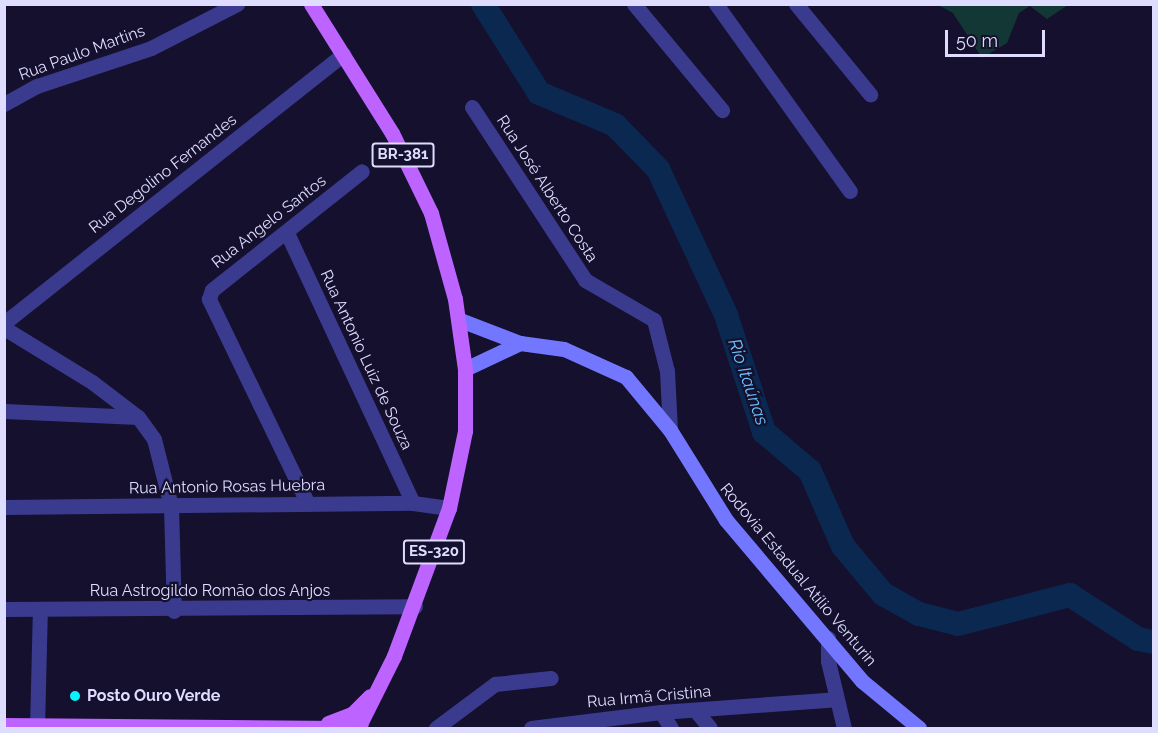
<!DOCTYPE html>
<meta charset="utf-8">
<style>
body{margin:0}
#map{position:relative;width:1158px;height:733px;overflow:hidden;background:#14102d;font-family:Raleway,sans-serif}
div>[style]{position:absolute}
.green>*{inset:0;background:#133734}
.river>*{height:24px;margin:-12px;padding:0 12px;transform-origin:12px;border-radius:12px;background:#0b2851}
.street>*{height:15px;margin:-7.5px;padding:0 7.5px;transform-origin:7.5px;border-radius:7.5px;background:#3a3b8e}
.secondary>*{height:15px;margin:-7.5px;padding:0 7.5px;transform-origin:7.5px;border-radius:7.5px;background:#7377ff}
.primary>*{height:15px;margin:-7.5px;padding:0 7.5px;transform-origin:7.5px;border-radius:7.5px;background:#bd63ff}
.dots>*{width:16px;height:16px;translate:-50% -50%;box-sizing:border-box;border:3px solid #14102d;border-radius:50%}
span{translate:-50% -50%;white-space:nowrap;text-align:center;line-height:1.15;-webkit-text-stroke:4.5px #14102d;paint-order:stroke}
.shield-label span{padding:2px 4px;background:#14102d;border:2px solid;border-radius:4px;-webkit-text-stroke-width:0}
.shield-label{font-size:15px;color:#dedcff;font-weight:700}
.street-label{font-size:16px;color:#dedcff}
.poi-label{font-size:16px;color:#dedcff;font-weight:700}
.left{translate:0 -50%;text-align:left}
.water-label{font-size:18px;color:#6ac1ff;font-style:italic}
.frame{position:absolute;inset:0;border:6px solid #dedcff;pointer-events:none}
.scale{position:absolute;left:945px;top:30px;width:100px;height:27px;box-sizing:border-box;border:3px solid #dedcff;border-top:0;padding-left:8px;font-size:18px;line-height:21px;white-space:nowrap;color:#dedcff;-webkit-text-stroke:4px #14102d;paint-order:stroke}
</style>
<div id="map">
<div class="green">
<i style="clip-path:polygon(938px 5px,1068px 5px,1047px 19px,1030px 6px,1019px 13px,1007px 43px,982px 58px,953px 13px)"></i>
</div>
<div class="river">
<i style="left:483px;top:4px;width:105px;rotate:57.8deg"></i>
<i style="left:539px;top:93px;width:82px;rotate:22.8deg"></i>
<i style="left:615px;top:125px;width:62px;rotate:45.7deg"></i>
<i style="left:658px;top:169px;width:161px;rotate:65deg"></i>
<i style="left:726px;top:315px;width:123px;rotate:72deg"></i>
<i style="left:764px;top:432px;width:60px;rotate:40.3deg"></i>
<i style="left:810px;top:471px;width:82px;rotate:66.3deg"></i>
<i style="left:843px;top:546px;width:62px;rotate:50.2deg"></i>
<i style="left:883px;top:594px;width:41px;rotate:29.1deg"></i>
<i style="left:919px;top:614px;width:40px;rotate:14.4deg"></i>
<i style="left:958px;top:624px;width:116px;rotate:-14.5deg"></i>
<i style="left:1070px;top:595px;width:81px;rotate:32.9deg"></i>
<i style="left:1138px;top:639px;width:16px;rotate:11deg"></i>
</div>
<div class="street">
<i style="left:634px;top:4px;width:138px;rotate:50.3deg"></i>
<i style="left:716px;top:4px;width:230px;rotate:54.4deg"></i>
<i style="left:796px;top:4px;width:117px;rotate:50.6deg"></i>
<i style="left:4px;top:104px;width:38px;rotate:-29deg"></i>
<i style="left:37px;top:86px;width:120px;rotate:-18.4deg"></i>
<i style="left:151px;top:48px;width:97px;rotate:-27.1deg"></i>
<i style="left:472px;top:107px;width:207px;rotate:56.8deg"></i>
<i style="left:585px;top:280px;width:80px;rotate:30.1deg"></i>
<i style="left:654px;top:320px;width:53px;rotate:75.7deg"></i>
<i style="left:667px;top:371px;width:59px;rotate:87.1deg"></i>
<i style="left:287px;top:233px;width:298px;rotate:65deg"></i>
<i style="left:4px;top:323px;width:433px;rotate:-38.4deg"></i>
<i style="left:4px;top:328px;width:103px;rotate:31.5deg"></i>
<i style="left:92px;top:382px;width:58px;rotate:37.3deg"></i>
<i style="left:138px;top:417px;width:27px;rotate:54deg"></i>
<i style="left:154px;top:439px;width:69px;rotate:75.8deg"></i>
<i style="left:171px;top:506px;width:105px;rotate:88.4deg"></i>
<i style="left:4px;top:411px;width:134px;rotate:2.6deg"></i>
<i style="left:308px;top:504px;width:228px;rotate:-115.8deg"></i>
<i style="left:209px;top:299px;width:9px;rotate:-72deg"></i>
<i style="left:212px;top:290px;width:191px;rotate:-38.4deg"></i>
<i style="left:4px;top:507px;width:409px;rotate:-0.6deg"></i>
<i style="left:413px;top:503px;width:36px;rotate:8deg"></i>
<i style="left:4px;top:609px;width:411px;rotate:-0.4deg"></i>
<i style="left:828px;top:638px;width:23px;rotate:90deg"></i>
<i style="left:828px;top:661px;width:69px;rotate:76.6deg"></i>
<i style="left:695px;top:710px;width:23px;rotate:50deg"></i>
<i style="left:661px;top:712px;width:19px;rotate:58deg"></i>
<i style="left:37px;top:728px;width:119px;rotate:-88.6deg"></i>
<i style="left:436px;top:728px;width:74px;rotate:-36.7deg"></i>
<i style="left:495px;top:684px;width:56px;rotate:-6.1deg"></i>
<i style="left:531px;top:728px;width:131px;rotate:-7deg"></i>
<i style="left:661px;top:712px;width:175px;rotate:-4.2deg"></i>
</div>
<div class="secondary">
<i style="left:460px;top:320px;width:64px;rotate:21deg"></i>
<i style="left:520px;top:343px;width:44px;rotate:7.8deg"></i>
<i style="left:564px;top:349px;width:68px;rotate:24.3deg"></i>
<i style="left:626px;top:377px;width:69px;rotate:50.3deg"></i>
<i style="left:670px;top:430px;width:106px;rotate:58.1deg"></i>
<i style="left:726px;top:520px;width:211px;rotate:49.8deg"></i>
<i style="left:862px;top:681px;width:74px;rotate:39.5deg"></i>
<i style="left:465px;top:369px;width:61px;rotate:-25.3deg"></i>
</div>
<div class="primary">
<i style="left:311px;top:4px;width:152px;rotate:57.9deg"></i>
<i style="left:392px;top:133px;width:89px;rotate:64deg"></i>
<i style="left:431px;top:213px;width:89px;rotate:74.4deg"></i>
<i style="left:455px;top:299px;width:71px;rotate:81.9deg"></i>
<i style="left:465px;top:369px;width:62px;rotate:90deg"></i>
<i style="left:465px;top:431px;width:79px;rotate:101.7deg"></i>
<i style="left:449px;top:508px;width:158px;rotate:110.4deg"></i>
<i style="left:394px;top:656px;width:80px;rotate:116.6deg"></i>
<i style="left:328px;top:723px;width:26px;rotate:-21deg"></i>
<i style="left:352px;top:714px;width:25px;rotate:-45deg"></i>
<i style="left:4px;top:725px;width:336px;rotate:0.5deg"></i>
<i style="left:340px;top:728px;width:21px;rotate:-11deg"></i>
</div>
<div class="dots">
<i style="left:75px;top:696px;background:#08f3ff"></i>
</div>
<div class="shield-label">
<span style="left:403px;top:155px">BR-381</span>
<span style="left:434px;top:552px">ES-320</span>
</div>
<div class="street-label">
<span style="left:82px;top:53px;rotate:-20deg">Rua Paulo Martins</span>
<span style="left:163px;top:174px;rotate:-38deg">Rua Degolino Fernandes</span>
<span style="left:547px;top:189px;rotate:57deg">Rua José Alberto Costa</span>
<span style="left:269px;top:222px;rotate:-38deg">Rua Angelo Santos</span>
<span style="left:366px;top:360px;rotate:65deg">Rua Antonio Luiz de Souza</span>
<span style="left:227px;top:487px;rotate:-1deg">Rua Antonio Rosas Huebra</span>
<span style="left:798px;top:575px;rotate:50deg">Rodovia Estadual Atílio Venturin</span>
<span style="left:210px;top:591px">Rua Astrogildo Romão dos Anjos</span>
<span style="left:649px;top:697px;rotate:-5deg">Rua Irmã Cristina</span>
</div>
<div class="poi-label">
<span class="left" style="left:87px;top:696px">Posto Ouro Verde</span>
</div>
<div class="water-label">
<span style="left:748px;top:382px;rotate:71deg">Rio Itaúnas</span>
</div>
<div class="frame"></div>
<div class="scale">50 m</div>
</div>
